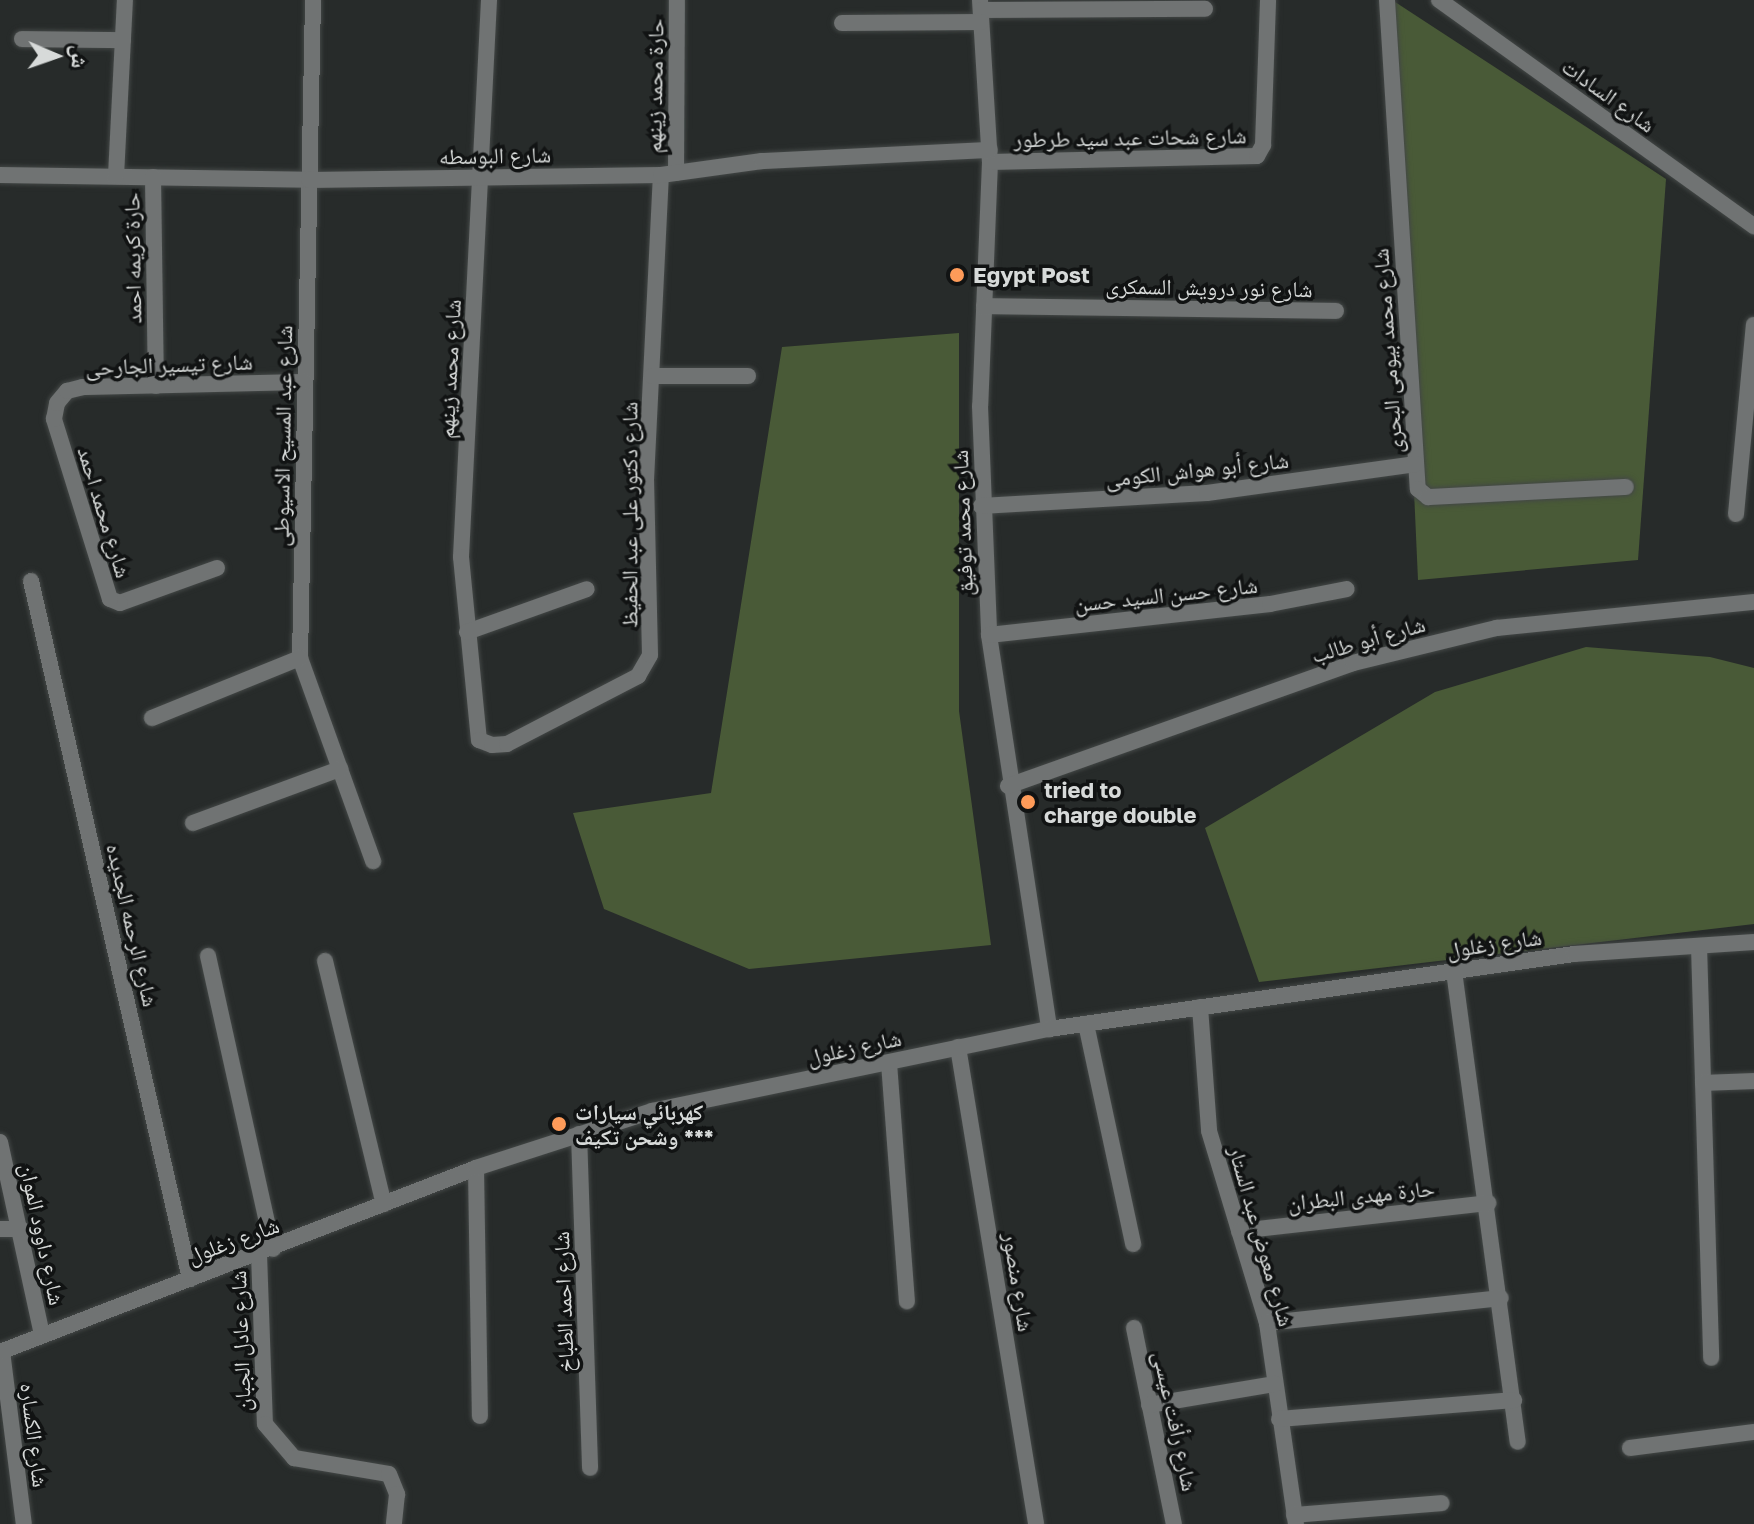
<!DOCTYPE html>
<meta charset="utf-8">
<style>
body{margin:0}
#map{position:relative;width:1754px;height:1524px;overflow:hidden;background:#272b2a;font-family:"Golos Text","Noto Naskh Arabic",sans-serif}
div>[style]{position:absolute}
.green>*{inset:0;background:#495a37}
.roads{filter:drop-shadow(0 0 2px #434746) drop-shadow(0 0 2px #434746)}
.minor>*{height:16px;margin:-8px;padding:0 8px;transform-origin:8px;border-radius:8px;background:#707373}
.tertiary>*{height:16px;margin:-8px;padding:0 8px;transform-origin:8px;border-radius:8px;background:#707373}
.dots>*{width:22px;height:22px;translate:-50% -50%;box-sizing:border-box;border:4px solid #111313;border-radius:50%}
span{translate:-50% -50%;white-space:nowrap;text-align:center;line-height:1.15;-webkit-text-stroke:7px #111313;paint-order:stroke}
.street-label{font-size:22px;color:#d7dad9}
.poi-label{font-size:22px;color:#d7dad9;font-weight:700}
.left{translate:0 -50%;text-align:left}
.north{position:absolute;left:16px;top:16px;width:80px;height:80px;-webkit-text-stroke:6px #111313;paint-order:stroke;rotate:92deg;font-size:22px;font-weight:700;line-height:32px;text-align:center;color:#d7dad9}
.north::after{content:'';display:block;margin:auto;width:28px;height:36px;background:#d7dad9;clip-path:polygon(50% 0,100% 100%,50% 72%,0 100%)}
</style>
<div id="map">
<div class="green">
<i style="clip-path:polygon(1392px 0,1666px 179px,1638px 560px,1418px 580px)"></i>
<i style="clip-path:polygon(959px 333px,959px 711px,991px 945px,749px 969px,604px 909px,573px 813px,711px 793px,782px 347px)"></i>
<i style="clip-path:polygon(1586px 647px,1710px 657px,1754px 668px,1754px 924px,1259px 982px,1205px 828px,1435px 692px)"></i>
</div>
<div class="roads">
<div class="minor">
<i style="left:313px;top:0;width:658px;rotate:91.13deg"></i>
<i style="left:300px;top:658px;width:216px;rotate:70.2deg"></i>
<i style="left:489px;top:0;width:558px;rotate:92.88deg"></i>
<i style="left:461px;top:557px;width:184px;rotate:84.4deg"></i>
<i style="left:479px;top:740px;width:14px;rotate:21deg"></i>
<i style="left:492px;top:745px;width:15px;rotate:-4deg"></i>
<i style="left:507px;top:744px;width:148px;rotate:-27.4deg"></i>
<i style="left:638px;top:676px;width:24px;rotate:-60deg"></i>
<i style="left:650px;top:655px;width:175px;rotate:-91.3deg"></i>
<i style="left:646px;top:480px;width:305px;rotate:-87.2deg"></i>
<i style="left:980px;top:0;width:162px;rotate:86.5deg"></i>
<i style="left:990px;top:162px;width:244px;rotate:92.3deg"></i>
<i style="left:980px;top:406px;width:229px;rotate:87.7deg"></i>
<i style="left:989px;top:635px;width:399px;rotate:81.3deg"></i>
<i style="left:1387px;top:0;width:490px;rotate:86.4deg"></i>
<i style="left:1418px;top:489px;width:13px;rotate:39deg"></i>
<i style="left:1428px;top:497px;width:198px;rotate:-2.9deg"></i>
<i style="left:1439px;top:0;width:388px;rotate:35.7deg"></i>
<i style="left:981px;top:10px;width:224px;rotate:-0.3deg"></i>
<i style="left:842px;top:23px;width:139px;rotate:-0.4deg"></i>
<i style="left:22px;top:39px;width:101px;rotate:0.6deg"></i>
<i style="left:990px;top:162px;width:267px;rotate:-1.3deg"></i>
<i style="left:1257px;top:156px;width:13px;rotate:-61deg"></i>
<i style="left:1263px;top:145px;width:145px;rotate:-88deg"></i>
<i style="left:676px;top:173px;width:173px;rotate:-89.7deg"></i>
<i style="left:0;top:175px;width:309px;rotate:0.9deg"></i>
<i style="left:309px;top:180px;width:352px;rotate:-0.8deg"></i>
<i style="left:661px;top:175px;width:102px;rotate:-7.9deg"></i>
<i style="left:762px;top:161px;width:228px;rotate:-2.8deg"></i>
<i style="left:116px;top:176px;width:176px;rotate:-87.1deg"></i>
<i style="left:153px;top:177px;width:209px;rotate:89.2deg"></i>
<i style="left:984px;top:306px;width:352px;rotate:0.8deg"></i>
<i style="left:652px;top:376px;width:96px"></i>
<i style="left:981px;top:506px;width:226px;rotate:-3.3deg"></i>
<i style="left:1207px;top:493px;width:211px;rotate:-7.9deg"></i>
<i style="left:1736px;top:514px;width:190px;rotate:-84.6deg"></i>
<i style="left:217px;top:568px;width:103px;rotate:160.2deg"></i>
<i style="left:120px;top:603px;width:11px;rotate:-158deg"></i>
<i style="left:110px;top:599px;width:189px;rotate:-107.3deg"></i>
<i style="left:54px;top:419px;width:16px;rotate:-79deg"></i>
<i style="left:57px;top:403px;width:16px;rotate:-50deg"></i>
<i style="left:67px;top:391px;width:16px;rotate:-14deg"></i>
<i style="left:83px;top:387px;width:222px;rotate:-1.3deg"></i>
<i style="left:31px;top:581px;width:716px;rotate:77.17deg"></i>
<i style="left:467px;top:632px;width:127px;rotate:-19.7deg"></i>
<i style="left:989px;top:635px;width:283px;rotate:-6.3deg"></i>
<i style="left:1270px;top:604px;width:78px;rotate:-11deg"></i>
<i style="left:152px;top:718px;width:160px;rotate:-22.1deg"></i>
<i style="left:1008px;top:786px;width:366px;rotate:-19.6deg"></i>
<i style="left:1353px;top:663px;width:148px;rotate:-13.7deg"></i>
<i style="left:1497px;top:628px;width:258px;rotate:-5.8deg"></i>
<i style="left:193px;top:823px;width:157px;rotate:-20.2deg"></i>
<i style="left:1699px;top:946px;width:412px;rotate:88.3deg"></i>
<i style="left:208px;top:956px;width:300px;rotate:77.5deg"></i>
<i style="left:325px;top:961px;width:250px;rotate:76.4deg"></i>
<i style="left:1454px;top:971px;width:475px;rotate:82.3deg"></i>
<i style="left:1200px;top:1007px;width:124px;rotate:85.8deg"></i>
<i style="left:1209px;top:1131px;width:201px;rotate:73.2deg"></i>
<i style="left:1267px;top:1323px;width:203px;rotate:81.8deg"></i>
<i style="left:1086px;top:1024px;width:225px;rotate:77.9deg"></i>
<i style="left:958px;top:1047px;width:483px;rotate:80.7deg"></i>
<i style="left:889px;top:1063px;width:239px;rotate:85.7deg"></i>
<i style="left:1703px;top:1083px;width:51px;rotate:-2.2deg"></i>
<i style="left:579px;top:1134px;width:334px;rotate:88.1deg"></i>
<i style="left:0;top:1142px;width:198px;rotate:77.7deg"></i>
<i style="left:476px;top:1168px;width:248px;rotate:89.1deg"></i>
<i style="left:0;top:1229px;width:21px"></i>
<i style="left:1239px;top:1231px;width:251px;rotate:-6.4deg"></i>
<i style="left:259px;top:1254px;width:170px;rotate:88deg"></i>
<i style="left:265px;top:1424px;width:45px;rotate:49.5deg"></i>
<i style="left:294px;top:1458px;width:96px;rotate:9.6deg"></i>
<i style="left:389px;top:1474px;width:22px;rotate:68deg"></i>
<i style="left:397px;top:1494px;width:30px;rotate:96deg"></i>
<i style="left:1267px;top:1323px;width:235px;rotate:-6.1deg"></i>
<i style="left:1134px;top:1328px;width:200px;rotate:78.5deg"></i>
<i style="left:2px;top:1351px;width:174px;rotate:82.8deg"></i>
<i style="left:1149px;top:1405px;width:128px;rotate:-9.5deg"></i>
<i style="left:1279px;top:1419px;width:236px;rotate:-4.6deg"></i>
<i style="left:1630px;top:1448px;width:125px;rotate:-7.4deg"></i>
<i style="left:1294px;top:1515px;width:148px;rotate:-4.6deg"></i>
</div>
<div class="tertiary">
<i style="left:0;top:1352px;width:510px;rotate:-21.13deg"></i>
<i style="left:476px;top:1168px;width:185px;rotate:-17.9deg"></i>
<i style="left:652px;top:1111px;width:405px;rotate:-11.7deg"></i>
<i style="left:1049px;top:1029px;width:530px;rotate:-8.13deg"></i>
<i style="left:1574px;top:954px;width:180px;rotate:-3.8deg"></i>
</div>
</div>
<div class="dots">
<i style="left:957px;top:275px;background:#fe9b59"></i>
<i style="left:1028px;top:802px;background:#fe9b59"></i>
<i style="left:559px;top:1124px;background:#fe9b59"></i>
</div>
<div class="street-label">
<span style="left:654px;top:86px;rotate:-89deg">حارة محمد زينهم</span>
<span style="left:1609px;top:95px;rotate:36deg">شارع السادات</span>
<span style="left:1130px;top:137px;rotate:-1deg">شارع شحات عبد سيد طرطور</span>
<span style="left:495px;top:155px;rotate:-1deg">شارع البوسطه</span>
<span style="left:132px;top:258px;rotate:-91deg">حارة كريمه احمد</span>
<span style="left:1209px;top:287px;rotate:1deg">شارع نور درويش السمكرى</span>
<span style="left:1387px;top:351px;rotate:-94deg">شارع محمد بيومى البحرى</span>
<span style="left:169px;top:364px;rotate:-2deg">شارع تيسير الجارحى</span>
<span style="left:449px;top:369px;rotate:-87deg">شارع محمد زينهم</span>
<span style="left:282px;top:436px;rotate:-89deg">شارع عبد المسيح الاسيوطى</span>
<span style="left:1197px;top:469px;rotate:-6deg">شارع أبو هواش الكومى</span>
<span style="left:105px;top:512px;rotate:73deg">شارع محمد احمد</span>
<span style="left:629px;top:515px;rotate:-90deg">شارع دكتور على عبد الحفيظ</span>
<span style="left:962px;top:523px;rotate:-92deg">شارع محمد توفيق</span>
<span style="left:1166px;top:594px;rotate:-6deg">شارع حسن السيد حسن</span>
<span style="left:1368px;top:639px;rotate:-16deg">شارع أبو طالب</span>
<span style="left:133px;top:925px;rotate:77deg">شارع الرحمه الجديده</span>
<span style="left:1494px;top:943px;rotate:-8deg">شارع زغلول</span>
<span style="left:854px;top:1047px;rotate:-12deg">شارع زغلول</span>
<span style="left:1361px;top:1195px;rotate:-6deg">حارة مهدى البطران</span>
<span style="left:43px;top:1234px;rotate:78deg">شارع داوود الموان</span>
<span style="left:1262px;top:1236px;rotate:74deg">شارع معوض عبد الستار</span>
<span style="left:233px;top:1240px;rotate:-20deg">شارع زغلول</span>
<span style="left:1019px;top:1282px;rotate:81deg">شارع منصور</span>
<span style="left:563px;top:1302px;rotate:-92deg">شارع احمد الطباخ</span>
<span style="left:240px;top:1341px;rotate:-92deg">شارع عادل الجبان</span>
<span style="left:1176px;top:1421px;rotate:78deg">شارع رأفت عيسى</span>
<span style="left:35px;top:1435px;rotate:83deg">شارع الكساره</span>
</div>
<div class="poi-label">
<span class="left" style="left:973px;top:275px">Egypt Post</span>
<span class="left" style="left:1044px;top:802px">tried to<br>charge double</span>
<span class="left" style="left:575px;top:1124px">كهربائي سيارات<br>وشحن تكيف ***</span>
</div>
<div class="north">ش</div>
</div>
